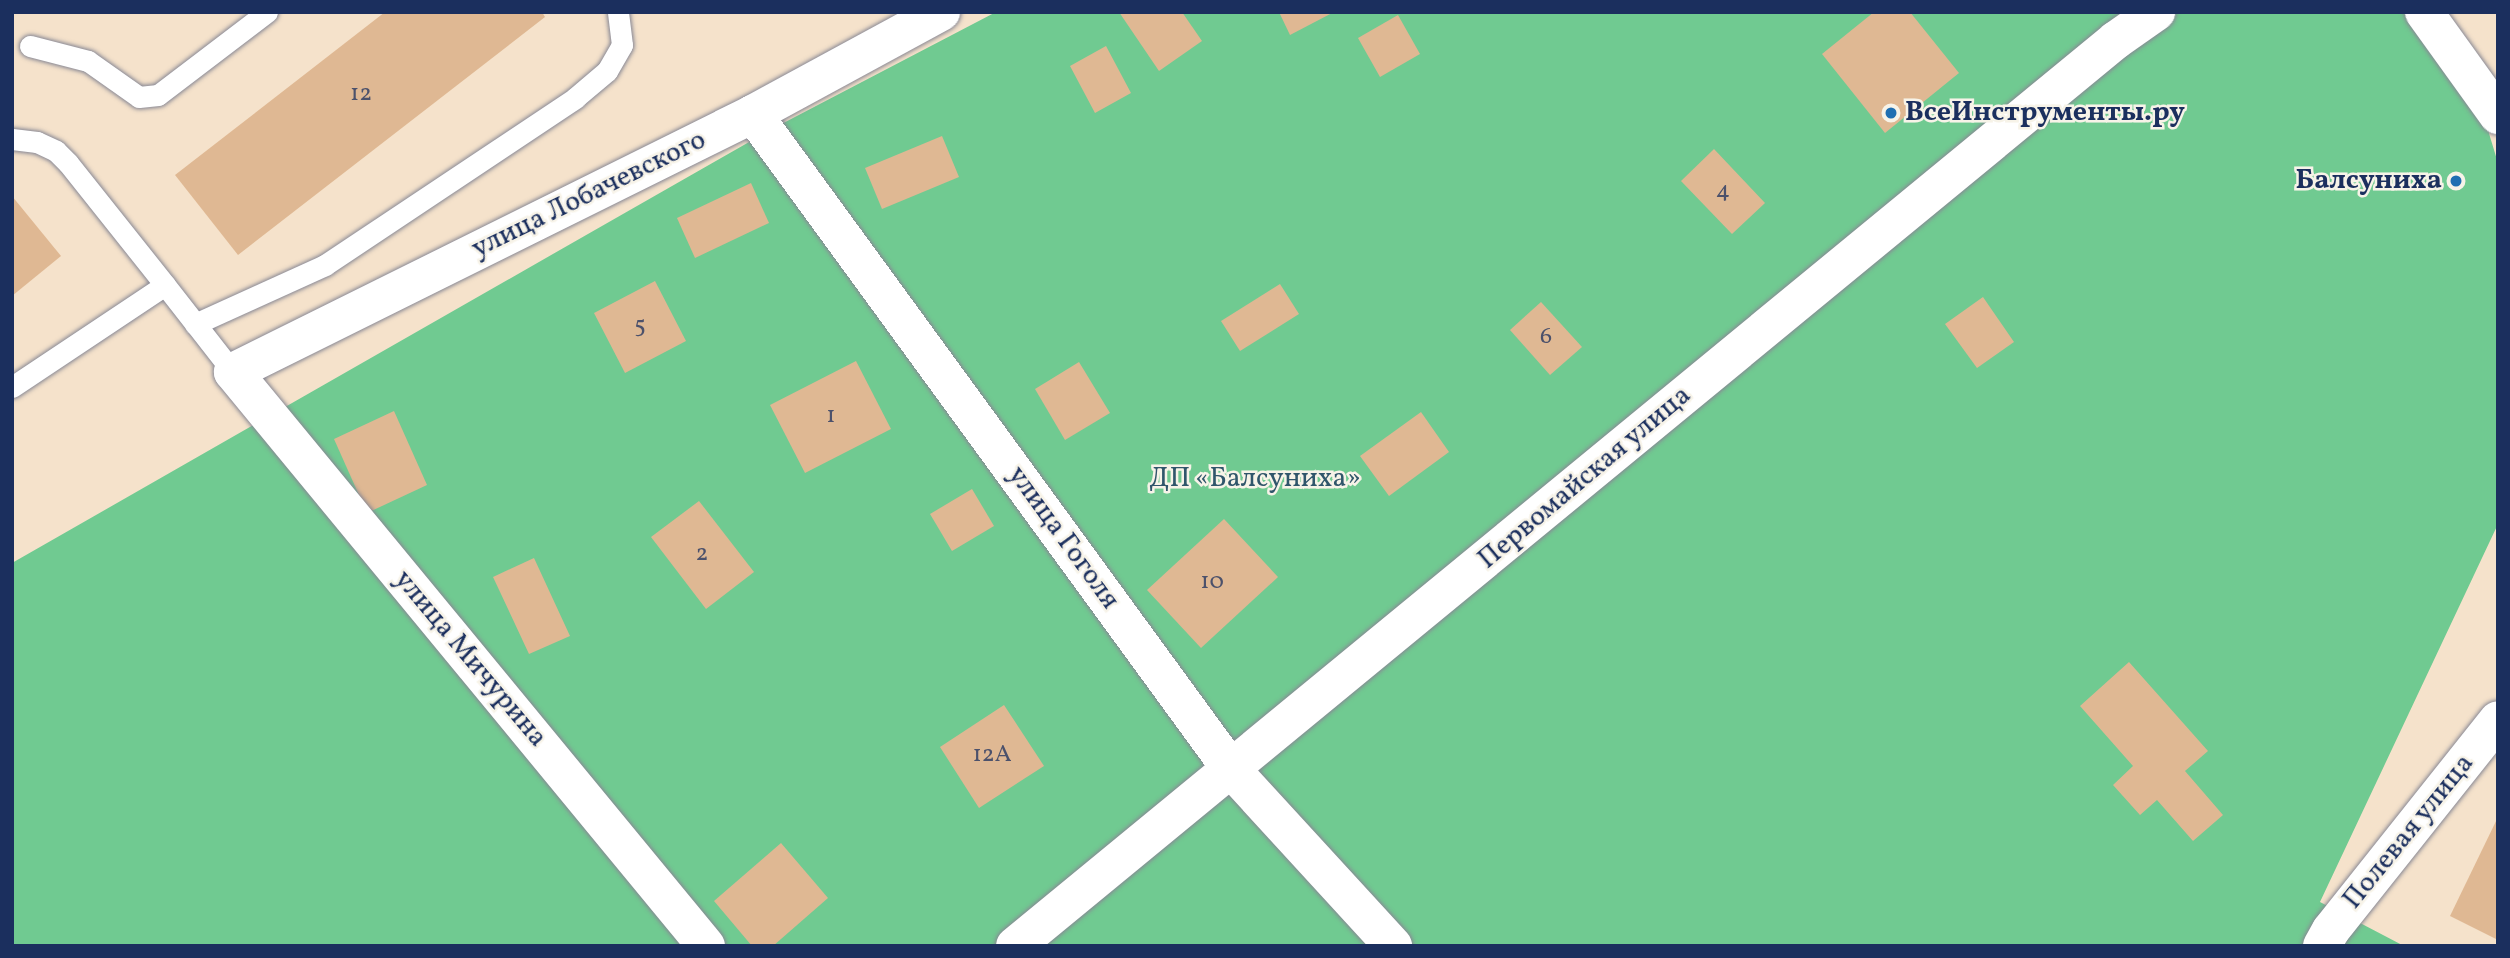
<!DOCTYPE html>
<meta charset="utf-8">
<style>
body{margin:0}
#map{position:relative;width:2510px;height:958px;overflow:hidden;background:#f5e2cb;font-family:Vollkorn,serif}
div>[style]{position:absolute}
.green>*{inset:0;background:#70ca91}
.building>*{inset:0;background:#dfb893}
.roads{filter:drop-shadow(0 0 2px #888894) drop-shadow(0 0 2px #888894)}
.service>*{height:21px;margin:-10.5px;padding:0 10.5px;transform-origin:10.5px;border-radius:10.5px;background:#fff}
.minor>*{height:38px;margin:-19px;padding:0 19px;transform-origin:19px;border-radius:19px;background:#fff}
.tertiary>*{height:38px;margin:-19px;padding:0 19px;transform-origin:19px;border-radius:19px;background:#fff}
.secondary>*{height:38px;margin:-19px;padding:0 19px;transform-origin:19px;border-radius:19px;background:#fff}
.dots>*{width:19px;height:19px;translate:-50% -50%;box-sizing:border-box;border:4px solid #f7f3e8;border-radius:50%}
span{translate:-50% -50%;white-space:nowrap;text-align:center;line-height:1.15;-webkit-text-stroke:5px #f7f3e8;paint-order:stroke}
.number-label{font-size:24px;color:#4c516b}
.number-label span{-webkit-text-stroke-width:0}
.poi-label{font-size:28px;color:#1b2f5e;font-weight:700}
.left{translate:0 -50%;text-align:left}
.right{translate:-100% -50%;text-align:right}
.street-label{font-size:28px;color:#1b2f5e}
.park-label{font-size:28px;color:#30566b}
.frame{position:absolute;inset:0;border:14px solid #1b2f5e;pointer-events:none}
</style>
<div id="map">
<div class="green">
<i style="clip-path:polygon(996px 12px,2424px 12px,2473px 81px,2498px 163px,2498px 524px,2320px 902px,2404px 946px,12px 946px,12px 563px,770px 130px)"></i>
</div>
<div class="building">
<i style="clip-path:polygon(385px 12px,542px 12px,545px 17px,238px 255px,175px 175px)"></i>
<i style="clip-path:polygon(1119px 12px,1182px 12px,1202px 41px,1159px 71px)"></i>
<i style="clip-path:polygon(1279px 12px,1334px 12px,1290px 35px)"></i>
<i style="clip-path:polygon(1874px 12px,1910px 12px,1959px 73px,1885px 133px,1822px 54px)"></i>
<i style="clip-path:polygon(1398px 15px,1420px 54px,1380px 77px,1358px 38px)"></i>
<i style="clip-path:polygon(1106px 46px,1131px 93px,1095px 113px,1070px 66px)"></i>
<i style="clip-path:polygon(942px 136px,959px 177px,882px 209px,865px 168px)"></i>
<i style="clip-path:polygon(1714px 149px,1765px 203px,1732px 234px,1681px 181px)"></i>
<i style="clip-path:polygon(751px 183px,769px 223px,695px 258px,677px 218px)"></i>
<i style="clip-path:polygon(12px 196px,61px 256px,12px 296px)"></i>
<i style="clip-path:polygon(655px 281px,686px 341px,625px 373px,594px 313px)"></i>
<i style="clip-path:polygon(1280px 284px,1299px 314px,1240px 351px,1221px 321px)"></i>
<i style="clip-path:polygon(1983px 297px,2014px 342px,1977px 368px,1945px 324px)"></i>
<i style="clip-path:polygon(1541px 302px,1582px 347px,1550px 375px,1510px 330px)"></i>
<i style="clip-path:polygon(856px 361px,891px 429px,805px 473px,770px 405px)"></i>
<i style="clip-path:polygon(1079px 362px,1110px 413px,1065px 440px,1035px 389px)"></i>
<i style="clip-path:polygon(394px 411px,427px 485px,367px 513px,334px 439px)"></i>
<i style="clip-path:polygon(1421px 412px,1449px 452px,1389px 496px,1360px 456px)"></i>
<i style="clip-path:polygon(972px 489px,994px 526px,952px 551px,930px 514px)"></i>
<i style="clip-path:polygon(699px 501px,754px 572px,706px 609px,651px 537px)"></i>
<i style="clip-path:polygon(1224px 519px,1278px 577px,1201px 648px,1147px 590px)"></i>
<i style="clip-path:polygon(534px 558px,570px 636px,529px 654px,493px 577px)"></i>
<i style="clip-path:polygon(2129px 662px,2208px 751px,2185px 771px,2223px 815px,2193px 841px,2157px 800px,2140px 815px,2113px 785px,2133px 766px,2080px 706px)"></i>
<i style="clip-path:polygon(1004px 705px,1044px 766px,979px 808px,940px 747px)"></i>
<i style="clip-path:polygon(2498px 817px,2498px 940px,2450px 916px)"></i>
<i style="clip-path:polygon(781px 843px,828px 898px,773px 946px,752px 946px,714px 901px)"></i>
</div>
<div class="roads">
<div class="service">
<i style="left:30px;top:46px;width:60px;rotate:14.5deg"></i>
<i style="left:88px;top:61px;width:62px;rotate:35.2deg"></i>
<i style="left:139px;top:97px;width:19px;rotate:-6deg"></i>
<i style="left:158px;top:95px;width:137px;rotate:-37.3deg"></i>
<i style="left:12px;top:139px;width:25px;rotate:7deg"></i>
<i style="left:37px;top:142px;width:21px;rotate:25deg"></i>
<i style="left:56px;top:151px;width:17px;rotate:45deg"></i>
<i style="left:68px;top:163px;width:156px;rotate:51.5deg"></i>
<i style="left:165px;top:285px;width:184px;rotate:146.3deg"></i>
<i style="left:165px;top:285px;width:110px;rotate:52deg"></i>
<i style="left:195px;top:324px;width:143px;rotate:-24.4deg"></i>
<i style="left:325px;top:265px;width:301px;rotate:-33.7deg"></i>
<i style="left:575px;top:98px;width:42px;rotate:-40.2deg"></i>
<i style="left:607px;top:71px;width:30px;rotate:-60deg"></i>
<i style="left:622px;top:45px;width:33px;rotate:-97deg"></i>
</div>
<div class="minor">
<i style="left:753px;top:114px;width:811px;rotate:53.88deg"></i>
<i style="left:1231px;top:769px;width:240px;rotate:47.5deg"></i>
<i style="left:706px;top:946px;width:744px;rotate:-129.49deg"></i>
<i style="left:233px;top:372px;width:580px;rotate:-26.39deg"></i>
<i style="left:753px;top:114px;width:214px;rotate:-28.5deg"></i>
<i style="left:2322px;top:946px;width:18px;rotate:-61deg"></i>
<i style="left:2331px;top:930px;width:268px;rotate:-51.5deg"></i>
</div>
<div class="tertiary">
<i style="left:1015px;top:946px;width:1426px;rotate:-39.45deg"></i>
<i style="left:2116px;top:40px;width:49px;rotate:-35deg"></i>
</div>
<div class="secondary">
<i style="left:2424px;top:12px;width:127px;rotate:54.3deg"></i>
</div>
</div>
<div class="dots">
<i style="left:1891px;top:113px;background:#1f6fb2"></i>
<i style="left:2456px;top:181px;background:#1f6fb2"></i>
</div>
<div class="number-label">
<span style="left:361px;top:95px">12</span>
<span style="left:1723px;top:192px">4</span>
<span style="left:640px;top:327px">5</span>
<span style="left:1546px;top:338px">6</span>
<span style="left:831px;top:417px">1</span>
<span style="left:702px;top:555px">2</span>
<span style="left:1212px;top:583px">10</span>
<span style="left:992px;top:756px">12А</span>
</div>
<div class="poi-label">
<span class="left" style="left:1905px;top:113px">ВсеИнструменты.ру</span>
<span class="right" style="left:2442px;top:181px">Балсуниха</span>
</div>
<div class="street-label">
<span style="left:589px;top:195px;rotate:-26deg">улица Лобачевского</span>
<span style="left:1585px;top:478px;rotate:-40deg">Первомайская улица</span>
<span style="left:1063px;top:538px;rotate:54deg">улица Гоголя</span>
<span style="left:470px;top:659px;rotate:50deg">улица Мичурина</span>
<span style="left:2409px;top:832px;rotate:-51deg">Полевая улица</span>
</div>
<div class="park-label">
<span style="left:1255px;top:479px">ДП «Балсуниха»</span>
</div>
<div class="frame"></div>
</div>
